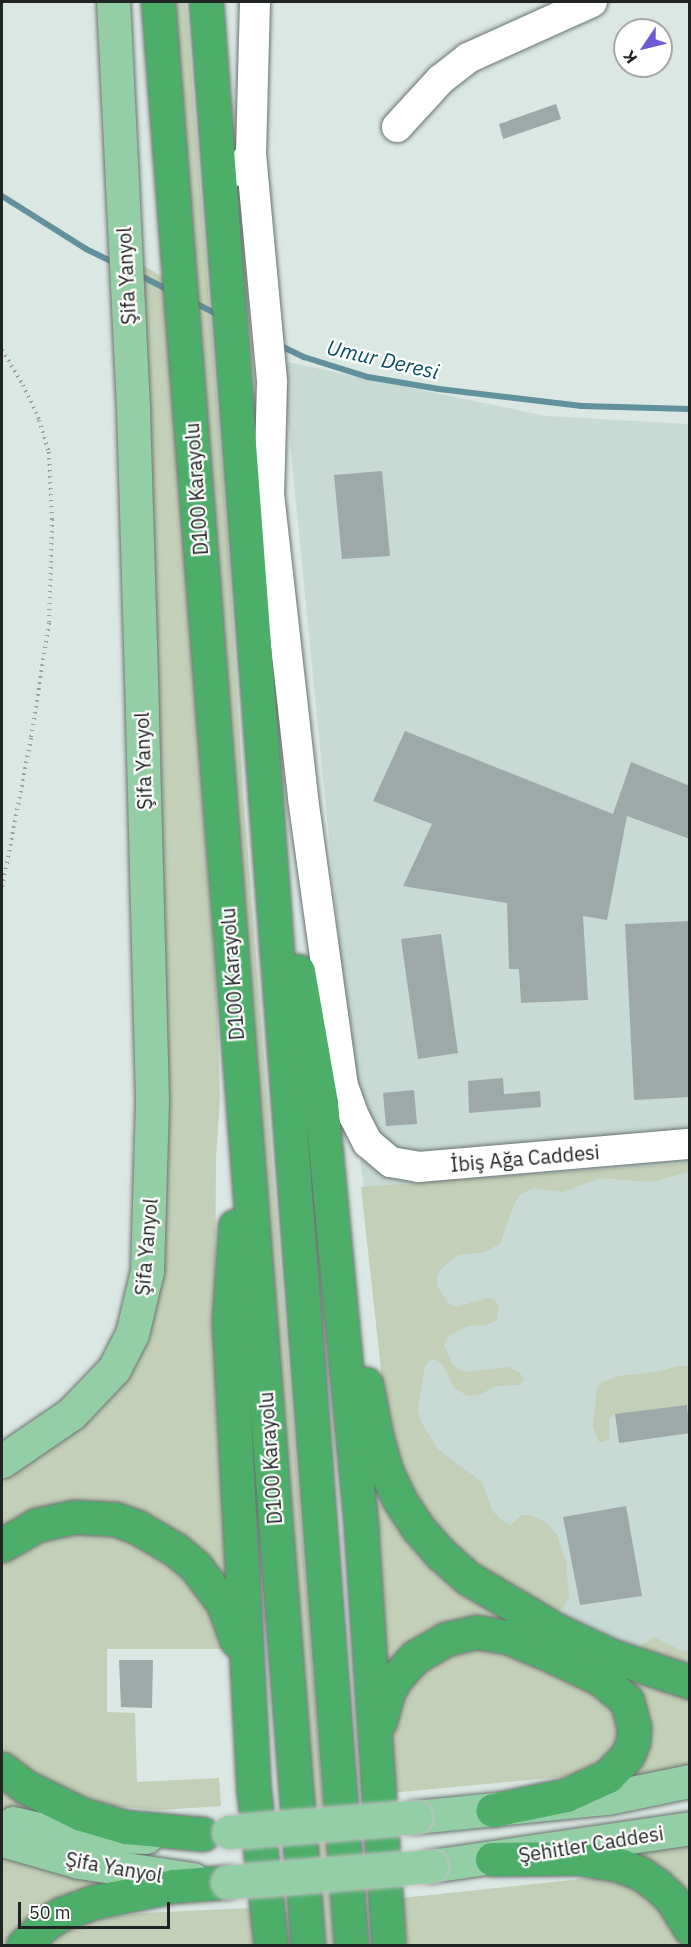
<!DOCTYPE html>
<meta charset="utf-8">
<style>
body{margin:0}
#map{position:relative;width:691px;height:1947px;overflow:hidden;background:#dbe7e3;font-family:"IBM Plex Sans",sans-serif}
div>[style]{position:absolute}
.built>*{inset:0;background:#c7dad4}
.green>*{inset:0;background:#c3cfb6}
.stream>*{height:6px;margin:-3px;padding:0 3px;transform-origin:3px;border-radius:3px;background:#61909e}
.building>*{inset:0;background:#9da9a9}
.path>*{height:4px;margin-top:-2px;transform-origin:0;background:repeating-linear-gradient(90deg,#98a19f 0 1.5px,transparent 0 6px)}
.roads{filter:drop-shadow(0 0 2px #6a7470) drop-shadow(0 0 2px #6a7470)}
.minor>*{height:30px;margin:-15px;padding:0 15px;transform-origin:15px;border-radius:15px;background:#fff}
.major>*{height:33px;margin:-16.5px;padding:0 16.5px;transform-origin:16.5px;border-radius:16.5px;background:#94cea5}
.highway>*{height:33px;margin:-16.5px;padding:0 16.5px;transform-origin:16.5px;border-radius:16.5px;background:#4dae69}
.bridges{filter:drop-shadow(0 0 2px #c1c2c1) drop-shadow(0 0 2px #c1c2c1)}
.major-bridge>*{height:33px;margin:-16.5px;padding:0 16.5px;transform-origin:16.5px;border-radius:16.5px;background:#94cea5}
span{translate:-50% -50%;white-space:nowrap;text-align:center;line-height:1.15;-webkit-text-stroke:4.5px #fff;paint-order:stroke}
.street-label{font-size:20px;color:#202423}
.water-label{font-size:21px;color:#074d5e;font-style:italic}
.frame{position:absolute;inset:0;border:3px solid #202423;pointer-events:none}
.north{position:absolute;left:613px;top:18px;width:60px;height:60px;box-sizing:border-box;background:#fff;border:2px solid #a6a7a7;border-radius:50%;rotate:235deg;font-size:16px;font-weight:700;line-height:24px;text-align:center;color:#202423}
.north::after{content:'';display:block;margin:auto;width:21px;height:27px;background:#6f5ad3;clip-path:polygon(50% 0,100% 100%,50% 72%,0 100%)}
.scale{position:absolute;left:18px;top:1902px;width:152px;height:27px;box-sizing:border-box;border:3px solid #202423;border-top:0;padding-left:8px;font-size:18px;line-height:21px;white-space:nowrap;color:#202423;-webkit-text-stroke:4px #fff;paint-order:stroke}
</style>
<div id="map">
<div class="built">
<i style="clip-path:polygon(282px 361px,546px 416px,689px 424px,689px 1667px,628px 1647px,541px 1606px,385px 1406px)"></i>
</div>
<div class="green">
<i style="clip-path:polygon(170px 2px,186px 2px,229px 563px,244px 802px,334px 1945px,319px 1945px)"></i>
<i style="clip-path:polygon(139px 263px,168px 280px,217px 1006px,220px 1098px,216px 1158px,215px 1312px,237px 1605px,180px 1534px,2px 1530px,2px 1478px,69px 1437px,116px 1392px,135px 1367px,147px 1341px,161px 1284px)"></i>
<i style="clip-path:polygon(689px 1163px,689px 1172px,651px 1182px,600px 1178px,563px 1192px,533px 1188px,521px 1194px,514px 1204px,500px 1244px,485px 1252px,458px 1255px,443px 1267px,437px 1275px,437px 1286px,448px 1303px,457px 1307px,488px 1298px,493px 1299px,499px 1305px,497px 1320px,486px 1325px,467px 1326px,449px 1336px,444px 1345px,453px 1365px,464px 1372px,508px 1367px,519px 1372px,524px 1379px,520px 1385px,497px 1386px,478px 1395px,468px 1396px,454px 1388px,443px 1365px,436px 1359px,429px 1361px,425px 1366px,418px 1409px,421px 1422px,438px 1449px,482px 1482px,492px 1510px,500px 1519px,510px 1525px,522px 1515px,531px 1515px,547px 1523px,557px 1535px,566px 1561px,569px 1596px,564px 1607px,555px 1613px,460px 1554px,422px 1508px,398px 1461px,385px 1406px,361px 1187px)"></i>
<i style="clip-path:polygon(679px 1366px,689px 1366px,689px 1406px,615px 1414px,609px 1419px,610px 1438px,604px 1442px,599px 1442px,593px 1427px,597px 1389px,602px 1382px,618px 1376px,656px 1372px)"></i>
<i style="clip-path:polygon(362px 1431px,397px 1518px,689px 1697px,689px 1765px,618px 1784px,646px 1728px,505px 1625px,382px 1685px)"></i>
<i style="clip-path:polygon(108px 1528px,191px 1575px,229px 1649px,107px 1649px,107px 1712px,135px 1713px,137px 1782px,219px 1778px,221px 1806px,161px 1810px,109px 1806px,74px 1797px,2px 1756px,2px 1559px,27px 1541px)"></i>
<i style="clip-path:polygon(654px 1637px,682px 1651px,689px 1650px,689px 1667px,640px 1651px,641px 1645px)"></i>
<i style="clip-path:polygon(505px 1648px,607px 1698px,623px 1734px,607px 1759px,580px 1773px,561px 1777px,391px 1793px,392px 1729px,409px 1679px,452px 1649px)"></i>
<i style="clip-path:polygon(2px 1781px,75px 1820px,13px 1816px,2px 1810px)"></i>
<i style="clip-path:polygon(689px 1840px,689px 1908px,611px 1853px)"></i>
<i style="clip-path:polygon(2px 1852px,110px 1880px,110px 1888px,8px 1945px,2px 1945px)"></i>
<i style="clip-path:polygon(610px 1876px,639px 1886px,677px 1930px,683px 1945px,407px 1945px,402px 1898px)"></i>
<i style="clip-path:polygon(252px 1908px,256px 1945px,36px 1946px,46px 1938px,87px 1921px,143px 1913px)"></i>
</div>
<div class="stream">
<i style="left:2px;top:196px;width:99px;rotate:32.2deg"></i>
<i style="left:86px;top:249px;width:34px;rotate:26deg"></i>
<i style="left:137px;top:274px;width:37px;rotate:27deg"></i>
<i style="left:193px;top:302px;width:29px;rotate:27deg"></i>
<i style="left:279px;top:345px;width:28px;rotate:26deg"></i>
<i style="left:304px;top:357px;width:67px;rotate:17.4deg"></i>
<i style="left:368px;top:377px;width:72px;rotate:9.6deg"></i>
<i style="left:439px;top:389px;width:144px;rotate:6.8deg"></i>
<i style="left:582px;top:406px;width:108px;rotate:1.6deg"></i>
</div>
<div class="building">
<i style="clip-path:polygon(556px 104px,561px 119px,503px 139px,499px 124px)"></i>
<i style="clip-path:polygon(382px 471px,390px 556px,342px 559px,334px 475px)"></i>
<i style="clip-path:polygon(405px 731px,613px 814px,631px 762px,690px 786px,690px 839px,627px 816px,607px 920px,583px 916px,588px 1000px,521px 1003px,519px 969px,509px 969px,507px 903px,403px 886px,432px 824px,373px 801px)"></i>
<i style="clip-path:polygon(690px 921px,690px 1097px,634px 1100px,625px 924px)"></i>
<i style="clip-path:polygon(441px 934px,458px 1053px,418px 1059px,401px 939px)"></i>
<i style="clip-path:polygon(503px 1078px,504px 1094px,540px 1091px,541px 1107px,469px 1113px,468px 1081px)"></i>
<i style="clip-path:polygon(414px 1090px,417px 1124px,386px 1126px,383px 1093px)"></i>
<i style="clip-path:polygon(687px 1405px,690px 1433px,619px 1443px,615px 1414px)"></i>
<i style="clip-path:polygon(626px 1506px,642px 1596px,580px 1605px,563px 1517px)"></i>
<i style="clip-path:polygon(119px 1660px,153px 1660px,152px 1708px,121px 1707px)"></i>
</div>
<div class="path">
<i style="left:2px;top:350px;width:41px;rotate:59deg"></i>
<i style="left:23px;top:385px;width:38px;rotate:65deg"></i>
<i style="left:39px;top:420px;width:34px;rotate:73deg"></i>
<i style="left:49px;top:452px;width:67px;rotate:87.4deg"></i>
<i style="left:52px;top:519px;width:104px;rotate:91.7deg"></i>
<i style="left:49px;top:623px;width:116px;rotate:98.9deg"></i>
<i style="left:31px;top:738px;width:153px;rotate:100.9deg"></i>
</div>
<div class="roads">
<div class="minor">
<i style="left:397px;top:127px;width:64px;rotate:-47.5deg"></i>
<i style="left:440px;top:80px;width:36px;rotate:-38deg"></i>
<i style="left:468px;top:58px;width:136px;rotate:-24.3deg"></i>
<i style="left:251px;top:154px;width:229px;rotate:84.7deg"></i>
<i style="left:272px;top:382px;width:112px;rotate:91.5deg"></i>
<i style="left:269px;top:494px;width:306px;rotate:83.6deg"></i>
<i style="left:303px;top:798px;width:291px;rotate:82.1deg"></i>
<i style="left:343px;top:1086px;width:32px;rotate:70deg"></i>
<i style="left:354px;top:1116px;width:30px;rotate:63deg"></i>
<i style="left:368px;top:1143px;width:30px;rotate:40deg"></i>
<i style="left:391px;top:1162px;width:28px;rotate:10deg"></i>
<i style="left:419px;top:1167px;width:272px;rotate:-4.9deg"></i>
<i style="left:239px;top:171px;width:21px;rotate:-55deg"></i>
<i style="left:251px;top:154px;width:152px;rotate:-88.5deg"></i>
</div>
<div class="major">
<i style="left:2px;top:1461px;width:83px;rotate:-34.3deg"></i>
<i style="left:71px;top:1414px;width:62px;rotate:-46.3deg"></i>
<i style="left:114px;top:1369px;width:39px;rotate:-63deg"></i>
<i style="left:132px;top:1334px;width:65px;rotate:-76.6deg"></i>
<i style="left:147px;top:1271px;width:172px;rotate:-88.3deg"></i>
<i style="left:152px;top:1099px;width:387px;rotate:-91.5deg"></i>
<i style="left:142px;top:712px;width:304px;rotate:-91.7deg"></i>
<i style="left:133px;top:408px;width:406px;rotate:-92.8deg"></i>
<i style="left:415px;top:1817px;width:193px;rotate:-5.7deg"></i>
<i style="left:607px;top:1798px;width:85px;rotate:-11.6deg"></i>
<i style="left:13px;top:1823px;width:53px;rotate:13deg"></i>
<i style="left:65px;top:1835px;width:81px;rotate:1.4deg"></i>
<i style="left:2px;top:1840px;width:80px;rotate:15.9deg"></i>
<i style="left:79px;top:1862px;width:115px;rotate:8.5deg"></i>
<i style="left:431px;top:1866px;width:262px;rotate:-8.3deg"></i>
</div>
<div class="highway">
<i style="left:158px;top:2px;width:1950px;rotate:85.59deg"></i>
<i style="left:206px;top:2px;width:1949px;rotate:85.73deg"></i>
<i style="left:298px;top:971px;width:134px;rotate:80.1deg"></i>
<i style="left:321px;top:1103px;width:428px;rotate:84.6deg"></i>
<i style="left:361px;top:1529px;width:418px;rotate:86.2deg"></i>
<i style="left:235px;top:1226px;width:96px;rotate:93.6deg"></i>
<i style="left:229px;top:1322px;width:471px;rotate:87deg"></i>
<i style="left:254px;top:1792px;width:155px;rotate:83.7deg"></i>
<i style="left:366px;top:1384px;width:53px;rotate:79.1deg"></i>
<i style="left:376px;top:1436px;width:36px;rotate:74deg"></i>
<i style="left:386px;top:1471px;width:31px;rotate:65deg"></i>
<i style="left:399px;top:1499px;width:35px;rotate:57deg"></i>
<i style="left:418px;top:1528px;width:35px;rotate:49deg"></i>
<i style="left:441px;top:1554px;width:36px;rotate:42deg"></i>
<i style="left:468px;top:1578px;width:102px;rotate:30.6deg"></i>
<i style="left:556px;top:1630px;width:62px;rotate:24.9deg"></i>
<i style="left:612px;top:1656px;width:82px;rotate:18.4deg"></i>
<i style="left:2px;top:1545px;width:39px;rotate:-30deg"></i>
<i style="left:36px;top:1525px;width:40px;rotate:-12deg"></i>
<i style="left:75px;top:1517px;width:40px;rotate:2.9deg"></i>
<i style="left:115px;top:1519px;width:23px;rotate:20deg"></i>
<i style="left:137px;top:1527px;width:45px;rotate:30.5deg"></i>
<i style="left:176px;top:1550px;width:26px;rotate:40deg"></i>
<i style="left:196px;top:1567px;width:45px;rotate:53.1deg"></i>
<i style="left:223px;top:1603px;width:40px;rotate:69.8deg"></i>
<i style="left:380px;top:1721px;width:28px;rotate:-75deg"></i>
<i style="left:387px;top:1694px;width:17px;rotate:-62deg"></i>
<i style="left:395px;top:1679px;width:30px;rotate:-48deg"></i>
<i style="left:415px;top:1657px;width:36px;rotate:-30deg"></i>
<i style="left:446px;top:1639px;width:31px;rotate:-13deg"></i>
<i style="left:476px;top:1632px;width:32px;rotate:9deg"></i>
<i style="left:508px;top:1637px;width:49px;rotate:22.9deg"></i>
<i style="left:553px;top:1656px;width:53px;rotate:25.6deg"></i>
<i style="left:601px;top:1679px;width:34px;rotate:40deg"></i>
<i style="left:627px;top:1701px;width:28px;rotate:75deg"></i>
<i style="left:634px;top:1728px;width:14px;rotate:94deg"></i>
<i style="left:633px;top:1742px;width:15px;rotate:113deg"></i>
<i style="left:627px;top:1756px;width:28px;rotate:134deg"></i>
<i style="left:608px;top:1776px;width:46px;rotate:155.7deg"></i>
<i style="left:566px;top:1795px;width:75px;rotate:168.4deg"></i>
<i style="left:2px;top:1769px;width:30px;rotate:37deg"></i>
<i style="left:26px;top:1787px;width:61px;rotate:26.1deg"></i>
<i style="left:81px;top:1814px;width:47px;rotate:16.1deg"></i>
<i style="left:126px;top:1827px;width:77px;rotate:5.2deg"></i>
<i style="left:492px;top:1859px;width:85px;rotate:-0.7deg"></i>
<i style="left:577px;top:1858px;width:43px;rotate:9.5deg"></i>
<i style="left:619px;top:1865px;width:22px;rotate:21deg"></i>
<i style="left:640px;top:1873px;width:19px;rotate:35deg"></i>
<i style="left:656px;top:1884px;width:21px;rotate:43deg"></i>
<i style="left:671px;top:1898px;width:36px;rotate:58deg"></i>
<i style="left:23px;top:1946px;width:31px;rotate:-45deg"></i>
<i style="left:45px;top:1924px;width:19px;rotate:-32deg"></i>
<i style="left:61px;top:1914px;width:35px;rotate:-20deg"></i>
<i style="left:94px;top:1902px;width:82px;rotate:-11.3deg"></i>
<i style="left:174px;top:1886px;width:54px;rotate:-4.2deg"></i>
</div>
</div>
<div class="bridges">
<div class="major-bridge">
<i style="left:229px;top:1832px;width:187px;rotate:-4.6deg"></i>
<i style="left:228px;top:1882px;width:204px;rotate:-4.5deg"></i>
</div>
</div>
<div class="street-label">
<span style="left:126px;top:276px;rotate:-93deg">Şifa Yanyol</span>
<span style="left:196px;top:489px;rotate:-94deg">D100 Karayolu</span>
<span style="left:143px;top:761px;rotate:-92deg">Şifa Yanyol</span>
<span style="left:232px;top:974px;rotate:-94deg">D100 Karayolu</span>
<span style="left:525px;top:1158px;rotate:-5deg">İbiş Ağa Caddesi</span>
<span style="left:146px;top:1247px;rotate:-85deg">Şifa Yanyol</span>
<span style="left:270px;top:1458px;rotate:-94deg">D100 Karayolu</span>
<span style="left:591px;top:1844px;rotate:-9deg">Şehitler Caddesi</span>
<span style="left:114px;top:1867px;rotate:10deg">Şifa Yanyol</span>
</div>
<div class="water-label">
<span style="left:383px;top:359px;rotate:13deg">Umur Deresi</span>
</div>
<div class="frame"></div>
<div class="north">K</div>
<div class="scale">50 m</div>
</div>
